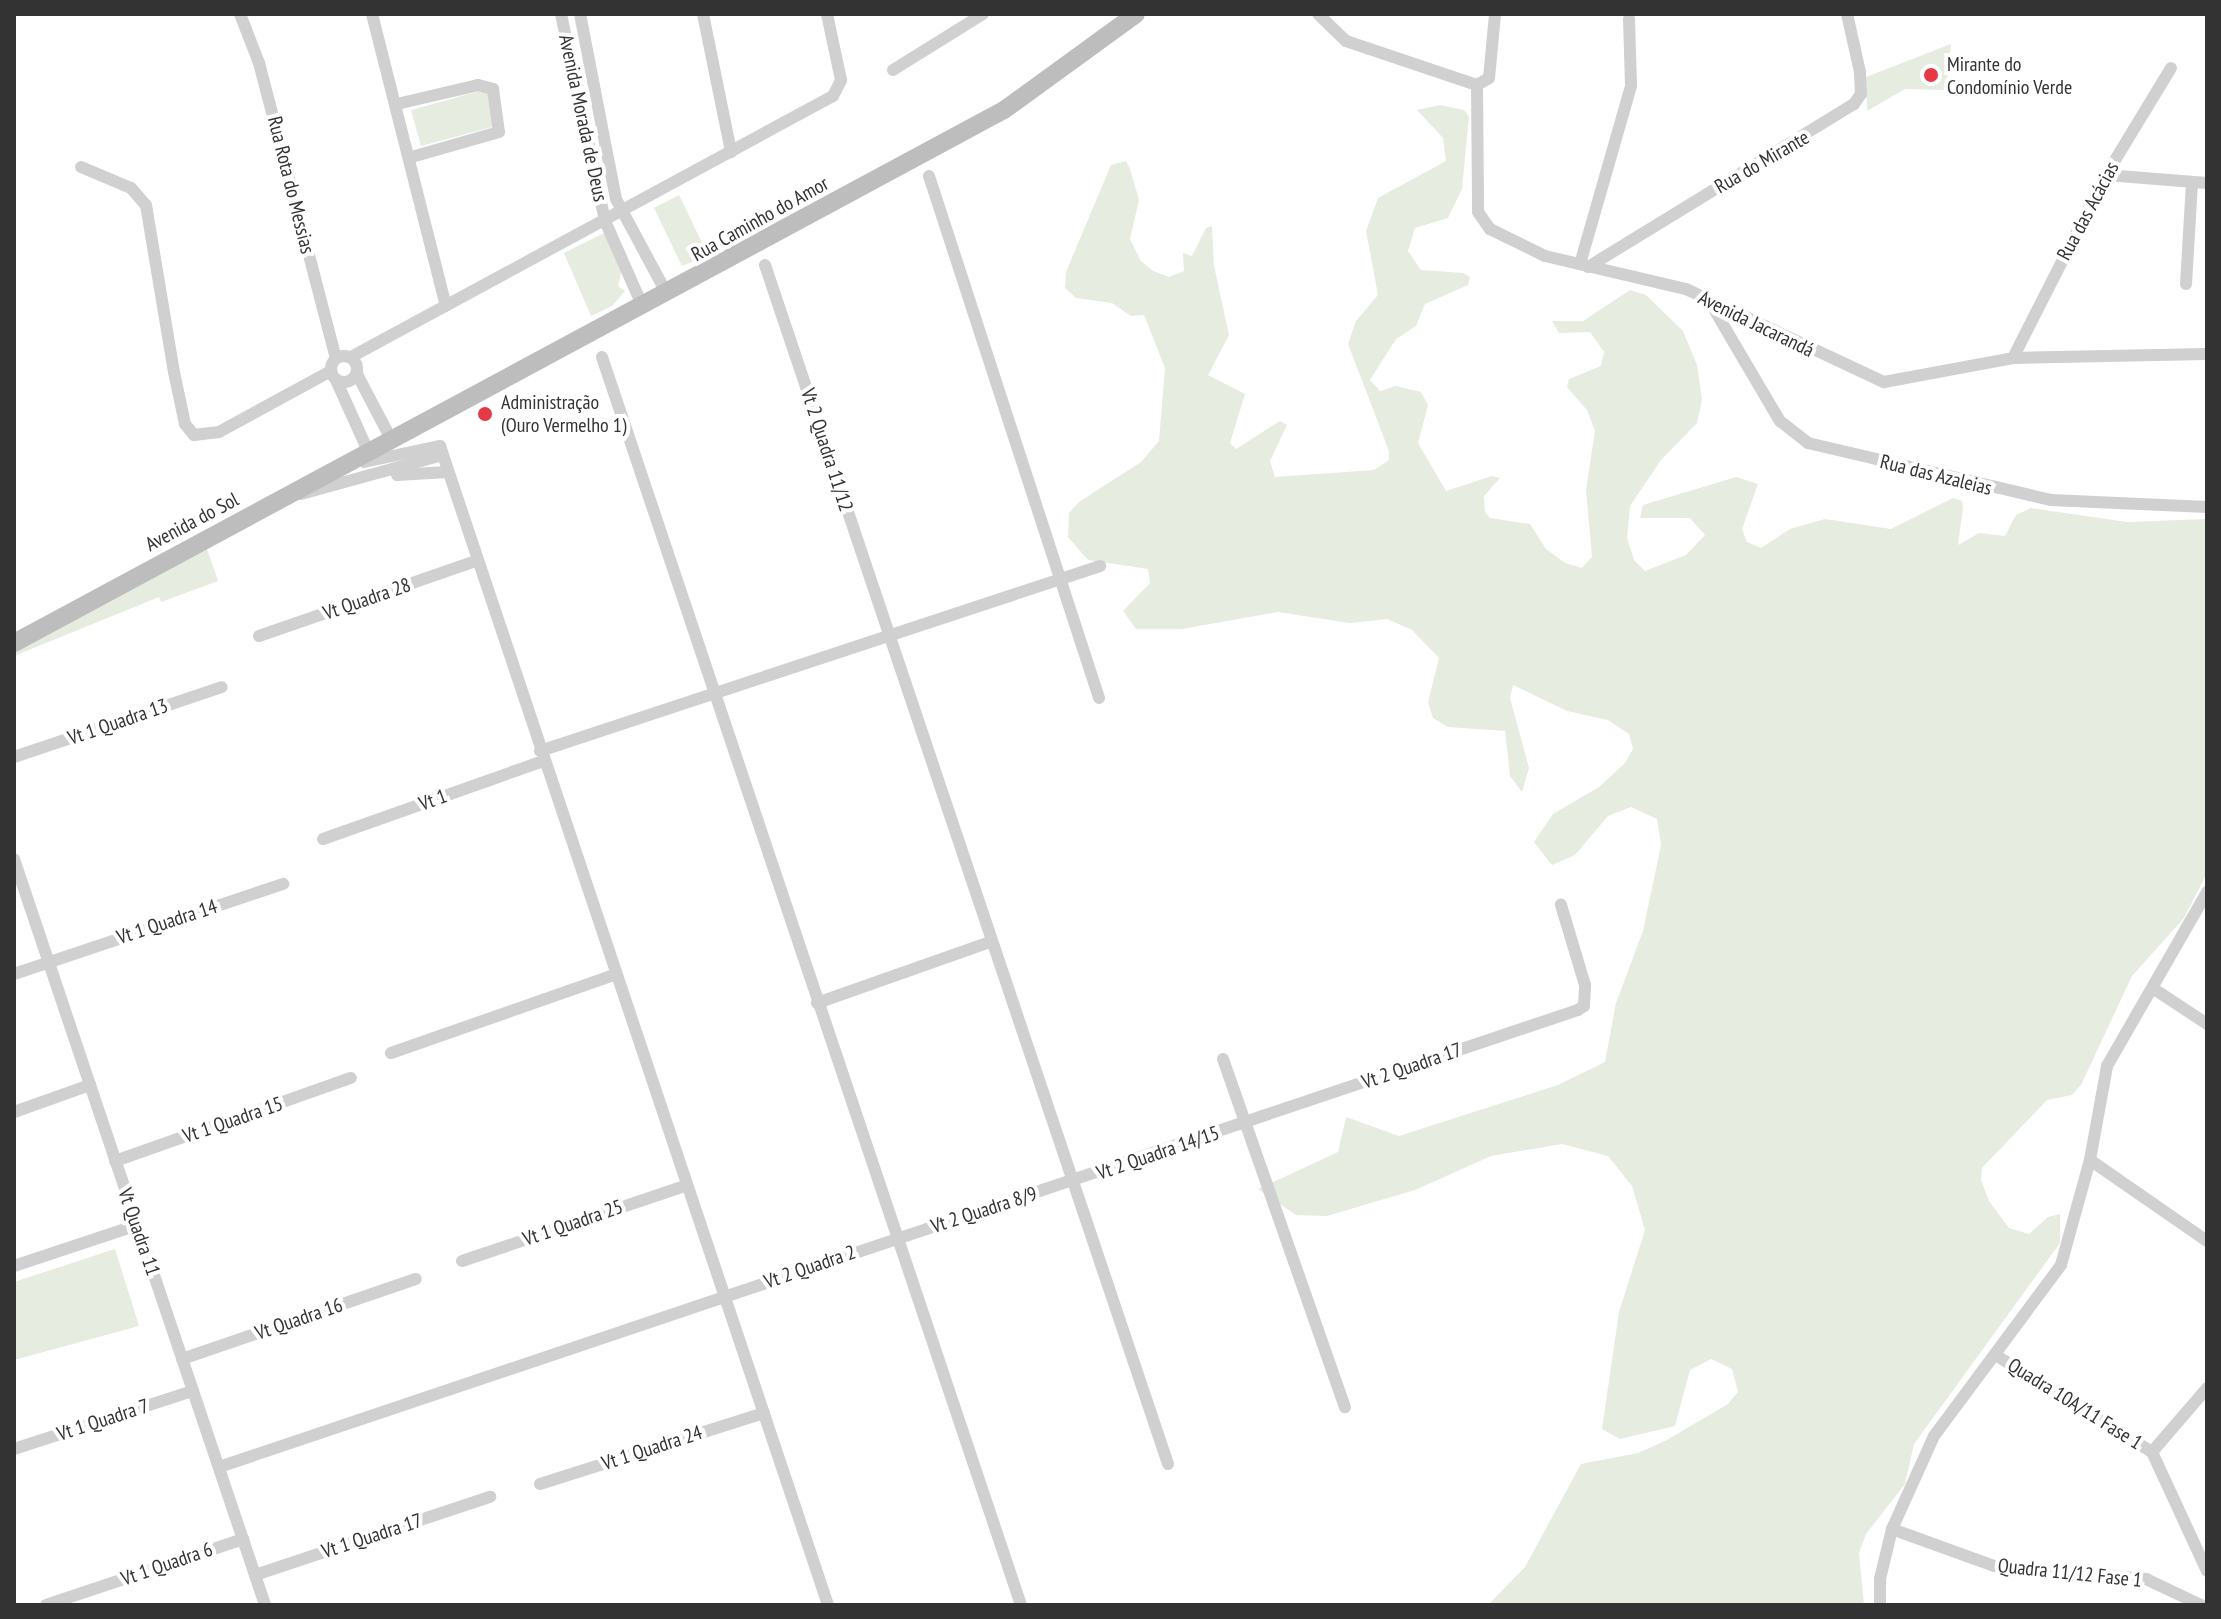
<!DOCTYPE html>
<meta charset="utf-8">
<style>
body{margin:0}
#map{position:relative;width:2221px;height:1619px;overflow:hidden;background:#fff;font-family:"PT Sans Narrow",sans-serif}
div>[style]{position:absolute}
.green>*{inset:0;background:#e6ecdf}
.street>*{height:12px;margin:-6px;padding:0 6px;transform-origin:6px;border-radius:6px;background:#d0d0d0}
.street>.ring{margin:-6px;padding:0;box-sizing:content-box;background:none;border:12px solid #d0d0d0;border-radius:50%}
.secondary>*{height:18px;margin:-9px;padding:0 9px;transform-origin:9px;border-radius:9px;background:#bdbdbd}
.dots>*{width:22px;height:22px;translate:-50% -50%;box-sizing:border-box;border:4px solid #fff;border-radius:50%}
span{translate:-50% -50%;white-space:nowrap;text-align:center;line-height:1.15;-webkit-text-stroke:8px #fff;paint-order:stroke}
.poi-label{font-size:20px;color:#333}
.left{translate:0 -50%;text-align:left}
.street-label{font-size:20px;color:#333}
.frame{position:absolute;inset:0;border:16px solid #333;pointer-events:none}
</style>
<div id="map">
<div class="green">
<i style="clip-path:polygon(1951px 44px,1946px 90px,1905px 89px,1867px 111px,1866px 77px)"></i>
<i style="clip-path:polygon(487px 89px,500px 125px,421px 146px,411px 110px)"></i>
<i style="clip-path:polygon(1440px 105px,1464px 110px,1469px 117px,1462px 189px,1448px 218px,1415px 228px,1408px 251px,1421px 270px,1463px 273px,1470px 277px,1468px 285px,1425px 304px,1416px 326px,1396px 339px,1370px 380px,1380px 391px,1396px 386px,1421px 392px,1428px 405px,1418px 443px,1446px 491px,1492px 476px,1500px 478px,1484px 496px,1485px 512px,1490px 518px,1530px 524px,1546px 549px,1565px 563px,1582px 568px,1592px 557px,1586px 490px,1595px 431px,1587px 410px,1567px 387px,1569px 379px,1601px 366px,1604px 352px,1590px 332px,1559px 333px,1552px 321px,1583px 321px,1630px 290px,1646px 295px,1683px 331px,1697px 365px,1702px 400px,1697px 423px,1661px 460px,1630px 506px,1627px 538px,1634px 560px,1645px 571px,1686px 555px,1705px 535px,1690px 518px,1640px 518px,1643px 505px,1736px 477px,1758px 484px,1742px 529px,1747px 542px,1761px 548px,1790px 529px,1825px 519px,1891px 529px,1953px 498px,1962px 501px,1963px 508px,1958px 545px,1979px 533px,2005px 536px,2016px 515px,2031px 508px,2127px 522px,2207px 519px,2207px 873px,2184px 918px,2132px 976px,2081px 1085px,2072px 1095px,2047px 1100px,1982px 1168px,1981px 1180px,1989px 1201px,2009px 1228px,2029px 1234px,2048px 1217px,2060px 1214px,2060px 1243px,1914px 1444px,1905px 1484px,1866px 1534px,1859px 1553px,1864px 1605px,1488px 1605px,1525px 1567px,1581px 1464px,1638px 1453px,1665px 1441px,1728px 1404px,1738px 1392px,1732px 1369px,1711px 1359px,1690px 1370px,1675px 1426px,1620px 1439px,1602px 1429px,1619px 1312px,1645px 1230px,1632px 1186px,1608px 1156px,1562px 1144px,1491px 1156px,1415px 1190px,1327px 1216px,1296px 1215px,1258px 1189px,1338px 1152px,1346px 1117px,1399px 1136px,1558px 1085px,1605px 1062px,1616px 1003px,1643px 931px,1661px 845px,1657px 819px,1631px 807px,1608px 816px,1575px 855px,1552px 865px,1534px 842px,1553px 814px,1599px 787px,1625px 763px,1633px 749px,1629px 734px,1608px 720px,1567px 711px,1513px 685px,1510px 698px,1529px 768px,1522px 792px,1510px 776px,1505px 731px,1448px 727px,1433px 718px,1428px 702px,1439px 658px,1412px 630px,1387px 619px,1350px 623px,1278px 612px,1182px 629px,1136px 629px,1123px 611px,1150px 583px,1148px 569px,1088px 560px,1068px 537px,1069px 513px,1079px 502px,1141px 462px,1159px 441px,1165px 368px,1144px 315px,1131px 316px,1112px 303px,1076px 298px,1065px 288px,1066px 272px,1111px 165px,1126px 161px,1130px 169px,1139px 200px,1130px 239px,1141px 261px,1153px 271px,1169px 277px,1184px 271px,1183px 253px,1192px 256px,1206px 228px,1212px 226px,1214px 266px,1229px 335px,1208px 375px,1245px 394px,1230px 443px,1236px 449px,1280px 421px,1287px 425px,1270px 461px,1275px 477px,1374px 470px,1389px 460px,1389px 451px,1348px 344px,1356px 321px,1378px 295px,1366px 231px,1378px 198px,1446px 161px,1443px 138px,1417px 110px)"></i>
<i style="clip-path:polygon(679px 195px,708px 255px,682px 266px,654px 208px)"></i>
<i style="clip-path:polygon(604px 233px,622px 270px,618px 286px,625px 291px,612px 306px,591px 316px,564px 253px)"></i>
<i style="clip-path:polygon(206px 546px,218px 581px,161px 602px,159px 597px,14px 656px,14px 650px)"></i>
<i style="clip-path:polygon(115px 1249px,139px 1326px,14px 1360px,14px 1282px)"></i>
</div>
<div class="street">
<i style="left:240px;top:14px;width:53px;rotate:68.8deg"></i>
<i style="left:259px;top:63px;width:305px;rotate:75.4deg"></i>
<i style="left:372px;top:14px;width:301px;rotate:75.8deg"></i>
<i style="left:561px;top:14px;width:212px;rotate:78deg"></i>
<i style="left:605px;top:221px;width:94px;rotate:66.2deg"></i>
<i style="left:580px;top:14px;width:188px;rotate:79deg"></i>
<i style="left:616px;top:199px;width:108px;rotate:61.8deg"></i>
<i style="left:703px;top:14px;width:141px;rotate:78.5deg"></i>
<i style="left:1318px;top:14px;width:39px;rotate:44deg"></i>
<i style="left:1346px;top:41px;width:138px;rotate:18.6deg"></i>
<i style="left:893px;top:70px;width:106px;rotate:-31.9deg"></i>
<i style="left:1477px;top:85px;width:127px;rotate:89.5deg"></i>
<i style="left:1478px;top:212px;width:21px;rotate:55deg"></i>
<i style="left:1490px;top:229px;width:61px;rotate:26.1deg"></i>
<i style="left:1545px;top:256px;width:145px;rotate:13.2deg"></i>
<i style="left:1686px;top:289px;width:219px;rotate:25.2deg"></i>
<i style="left:1884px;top:382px;width:131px;rotate:-10.5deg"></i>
<i style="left:2013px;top:358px;width:194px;rotate:-1.2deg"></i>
<i style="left:1477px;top:85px;width:14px;rotate:-30deg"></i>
<i style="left:1489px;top:78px;width:64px;rotate:-84.6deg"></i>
<i style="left:397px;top:104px;width:83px;rotate:-13.2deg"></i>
<i style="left:478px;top:85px;width:16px;rotate:15deg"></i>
<i style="left:493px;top:89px;width:43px;rotate:82.1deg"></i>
<i style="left:499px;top:132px;width:91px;rotate:164.1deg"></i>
<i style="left:81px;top:167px;width:54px;rotate:22.8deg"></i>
<i style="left:131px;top:188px;width:23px;rotate:49deg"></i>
<i style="left:146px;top:205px;width:169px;rotate:80.5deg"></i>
<i style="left:174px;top:372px;width:53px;rotate:78.1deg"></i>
<i style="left:185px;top:424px;width:14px;rotate:51deg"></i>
<i style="left:194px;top:435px;width:25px;rotate:-7deg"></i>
<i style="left:219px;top:432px;width:128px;rotate:-28.6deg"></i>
<i style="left:2106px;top:175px;width:101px;rotate:4.5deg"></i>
<i style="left:929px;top:176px;width:549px;rotate:71.96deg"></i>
<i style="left:1580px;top:264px;width:185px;rotate:-74deg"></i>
<i style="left:1631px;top:86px;width:67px;rotate:-91.7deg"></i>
<i style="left:765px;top:265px;width:1265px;rotate:71.42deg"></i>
<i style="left:1588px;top:267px;width:312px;rotate:-31.5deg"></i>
<i style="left:1854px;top:104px;width:12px;rotate:-55deg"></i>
<i style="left:1861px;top:94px;width:22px;rotate:-93deg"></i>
<i style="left:1860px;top:72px;width:59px;rotate:-102.6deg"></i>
<i style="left:2186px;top:284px;width:101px;rotate:-86.6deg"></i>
<i style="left:1708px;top:299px;width:142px;rotate:59.5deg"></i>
<i style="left:1780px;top:421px;width:36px;rotate:38deg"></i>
<i style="left:1808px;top:443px;width:250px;rotate:13.2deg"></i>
<i style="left:2051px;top:500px;width:156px;rotate:2.6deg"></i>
<i class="ring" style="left:331px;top:356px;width:14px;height:14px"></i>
<i style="left:351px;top:357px;width:548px;rotate:-28.44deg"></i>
<i style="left:833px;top:96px;width:18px;rotate:-63deg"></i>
<i style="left:841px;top:80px;width:67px;rotate:-102deg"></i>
<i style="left:602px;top:357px;width:1316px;rotate:71.44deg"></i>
<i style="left:2013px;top:358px;width:205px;rotate:-63.1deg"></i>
<i style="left:2106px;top:175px;width:125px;rotate:-58.7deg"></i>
<i style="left:357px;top:374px;width:76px;rotate:62.4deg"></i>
<i style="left:336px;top:380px;width:80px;rotate:65.7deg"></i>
<i style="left:364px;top:462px;width:78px;rotate:-11.9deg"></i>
<i style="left:440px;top:446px;width:1222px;rotate:71.49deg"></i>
<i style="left:397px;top:475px;width:51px;rotate:-3.4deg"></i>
<i style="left:301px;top:494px;width:147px;rotate:-15.4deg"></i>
<i style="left:259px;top:636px;width:229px;rotate:-19.1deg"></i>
<i style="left:540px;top:751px;width:590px;rotate:-18.28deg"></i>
<i style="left:14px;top:757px;width:219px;rotate:-18.6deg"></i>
<i style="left:323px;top:839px;width:233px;rotate:-19.5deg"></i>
<i style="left:14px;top:859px;width:787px;rotate:71.4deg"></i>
<i style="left:14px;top:974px;width:284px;rotate:-18.5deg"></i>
<i style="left:2154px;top:989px;width:64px;rotate:33.4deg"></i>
<i style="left:817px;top:1003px;width:183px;rotate:-19.4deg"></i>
<i style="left:391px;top:1053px;width:238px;rotate:-19.3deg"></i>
<i style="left:1223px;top:1059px;width:369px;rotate:70.7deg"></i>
<i style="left:14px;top:1112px;width:81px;rotate:-19.6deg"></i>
<i style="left:2090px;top:1160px;width:142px;rotate:34.7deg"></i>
<i style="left:115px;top:1161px;width:250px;rotate:-19.4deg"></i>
<i style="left:462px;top:1261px;width:235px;rotate:-18.6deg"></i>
<i style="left:14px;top:1266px;width:130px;rotate:-18.4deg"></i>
<i style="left:1997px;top:1356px;width:182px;rotate:31.8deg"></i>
<i style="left:182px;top:1359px;width:247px;rotate:-18.9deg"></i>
<i style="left:14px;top:1449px;width:188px;rotate:-18deg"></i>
<i style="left:2152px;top:1452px;width:131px;rotate:65.2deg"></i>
<i style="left:2152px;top:1452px;width:84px;rotate:-49.3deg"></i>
<i style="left:219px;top:1467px;width:1434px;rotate:-18.59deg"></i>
<i style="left:1578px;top:1010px;width:7px;rotate:-34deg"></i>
<i style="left:1584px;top:1006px;width:21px;rotate:-87deg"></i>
<i style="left:1585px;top:985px;width:84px;rotate:-106.7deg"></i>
<i style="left:540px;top:1484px;width:235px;rotate:-17.6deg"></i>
<i style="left:1892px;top:1529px;width:109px;rotate:19.9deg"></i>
<i style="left:1994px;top:1566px;width:153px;rotate:4.9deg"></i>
<i style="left:2146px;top:1579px;width:61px;rotate:25.3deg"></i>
<i style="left:255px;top:1575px;width:248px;rotate:-18.4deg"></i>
<i style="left:46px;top:1605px;width:208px;rotate:-18.5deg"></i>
<i style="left:1880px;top:1605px;width:26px;rotate:-90deg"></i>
<i style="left:1880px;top:1579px;width:51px;rotate:-76.5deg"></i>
<i style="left:1892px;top:1529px;width:102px;rotate:-65.7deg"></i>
<i style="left:1934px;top:1436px;width:213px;rotate:-53.4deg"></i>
<i style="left:2061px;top:1265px;width:109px;rotate:-74.6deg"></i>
<i style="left:2090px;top:1160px;width:96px;rotate:-79.7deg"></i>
<i style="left:2107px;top:1066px;width:201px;rotate:-60.1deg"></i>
</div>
<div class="secondary">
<i style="left:14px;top:643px;width:1124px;rotate:-28.3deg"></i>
<i style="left:1004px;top:110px;width:163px;rotate:-36deg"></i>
</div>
<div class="dots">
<i style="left:1931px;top:75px;background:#e63946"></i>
<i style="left:485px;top:414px;background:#e63946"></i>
</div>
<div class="poi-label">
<span class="left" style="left:1947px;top:76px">Mirante do<br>Condomínio Verde</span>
<span class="left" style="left:501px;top:414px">Administração<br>(Ouro Vermelho 1)</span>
</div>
<div class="street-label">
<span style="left:583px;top:118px;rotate:78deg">Avenida Morada de Deus</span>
<span style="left:1762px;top:162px;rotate:-30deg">Rua do Mirante</span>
<span style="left:291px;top:185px;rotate:76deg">Rua Rota do Messias</span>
<span style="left:2088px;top:211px;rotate:-62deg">Rua das Acácias</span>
<span style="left:760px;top:219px;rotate:-29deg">Rua Caminho do Amor</span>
<span style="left:1756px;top:324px;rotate:26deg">Avenida Jacarandá</span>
<span style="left:827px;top:450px;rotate:72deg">Vt 2 Quadra 11/12</span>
<span style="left:1936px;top:475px;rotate:14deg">Rua das Azaleias</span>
<span style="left:192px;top:522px;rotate:-28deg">Avenida do Sol</span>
<span style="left:367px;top:599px;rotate:-19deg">Vt Quadra 28</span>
<span style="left:118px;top:722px;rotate:-19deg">Vt 1 Quadra 13</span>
<span style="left:433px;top:800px;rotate:-20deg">Vt 1</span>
<span style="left:167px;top:922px;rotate:-18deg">Vt 1 Quadra 14</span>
<span style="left:1412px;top:1066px;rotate:-19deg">Vt 2 Quadra 17</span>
<span style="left:233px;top:1120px;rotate:-19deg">Vt 1 Quadra 15</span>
<span style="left:1158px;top:1153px;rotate:-19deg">Vt 2 Quadra 14/15</span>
<span style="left:984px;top:1210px;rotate:-18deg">Vt 2 Quadra 8/9</span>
<span style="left:573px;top:1223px;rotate:-19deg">Vt 1 Quadra 25</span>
<span style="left:139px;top:1232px;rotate:71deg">Vt Quadra 11</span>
<span style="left:810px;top:1267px;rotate:-19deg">Vt 2 Quadra 2</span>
<span style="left:299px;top:1319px;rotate:-19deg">Vt Quadra 16</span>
<span style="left:2075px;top:1404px;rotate:32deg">Quadra 10A/11 Fase 1</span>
<span style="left:103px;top:1420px;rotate:-18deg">Vt 1 Quadra 7</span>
<span style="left:652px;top:1448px;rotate:-18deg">Vt 1 Quadra 24</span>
<span style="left:372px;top:1536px;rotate:-18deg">Vt 1 Quadra 17</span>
<span style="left:167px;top:1564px;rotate:-19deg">Vt 1 Quadra 6</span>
<span style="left:2070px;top:1573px;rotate:6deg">Quadra 11/12 Fase 1</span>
</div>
<div class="frame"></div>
</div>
